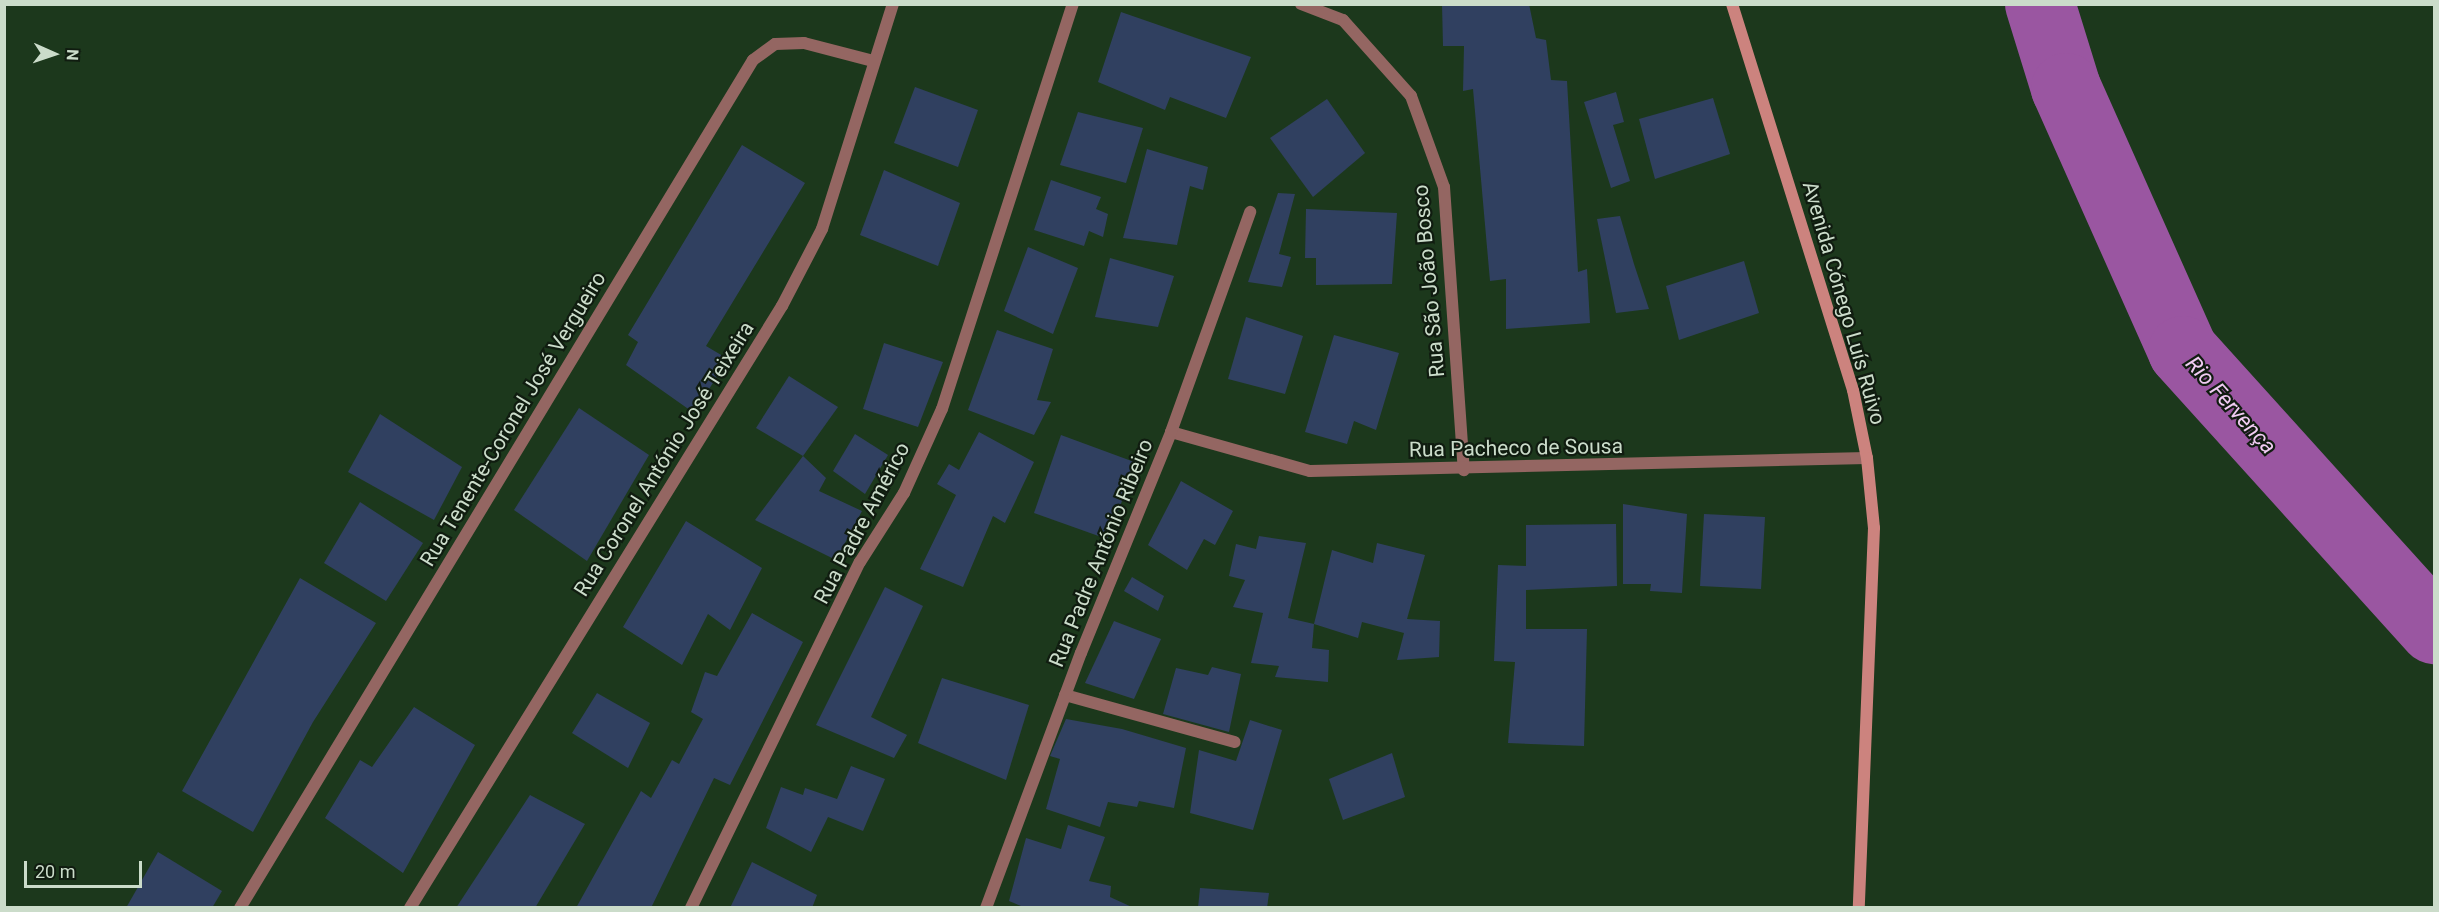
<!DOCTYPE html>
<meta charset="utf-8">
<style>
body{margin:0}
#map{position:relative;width:2439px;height:912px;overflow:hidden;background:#1c381c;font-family:Roboto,sans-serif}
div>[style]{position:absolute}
.river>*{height:70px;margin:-35px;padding:0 35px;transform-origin:35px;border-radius:35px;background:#9a56a1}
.building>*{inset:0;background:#304060}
.street>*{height:12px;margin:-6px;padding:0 6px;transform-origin:6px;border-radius:6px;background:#946662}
.secondary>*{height:12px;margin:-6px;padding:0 6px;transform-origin:6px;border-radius:6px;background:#cc837e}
span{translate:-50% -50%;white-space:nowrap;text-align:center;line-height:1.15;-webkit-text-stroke:4.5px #101c10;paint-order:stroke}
.street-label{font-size:21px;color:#cbdcca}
.water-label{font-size:22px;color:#f1ccf3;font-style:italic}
.frame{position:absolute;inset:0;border:6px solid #cbdcca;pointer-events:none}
.north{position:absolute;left:24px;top:24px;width:60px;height:60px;-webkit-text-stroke:4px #101c10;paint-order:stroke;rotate:93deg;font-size:16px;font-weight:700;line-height:24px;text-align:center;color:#cbdcca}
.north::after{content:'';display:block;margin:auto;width:21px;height:27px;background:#cbdcca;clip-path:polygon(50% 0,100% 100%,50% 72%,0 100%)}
.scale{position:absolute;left:24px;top:861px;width:118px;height:27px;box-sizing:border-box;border:3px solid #cbdcca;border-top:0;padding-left:8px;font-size:18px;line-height:21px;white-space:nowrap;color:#cbdcca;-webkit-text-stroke:4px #101c10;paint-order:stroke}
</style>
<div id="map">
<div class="river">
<i style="left:2040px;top:4px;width:88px;rotate:72.8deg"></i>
<i style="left:2066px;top:88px;width:288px;rotate:66deg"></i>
<i style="left:2183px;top:351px;width:375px;rotate:47.9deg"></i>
</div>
<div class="building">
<i style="clip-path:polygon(1442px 4px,1529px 4px,1536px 38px,1546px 40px,1551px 80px,1567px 81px,1578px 272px,1587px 269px,1590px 323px,1506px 329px,1506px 279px,1490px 281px,1473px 89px,1463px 91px,1464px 46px,1443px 46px)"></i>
<i style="clip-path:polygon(1121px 12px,1251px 57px,1226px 118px,1170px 97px,1165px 110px,1098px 82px)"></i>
<i style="clip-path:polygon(915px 87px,978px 110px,958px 167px,894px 143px)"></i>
<i style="clip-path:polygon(1616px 92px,1624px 122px,1613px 125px,1630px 181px,1611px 188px,1584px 102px)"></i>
<i style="clip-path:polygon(1713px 98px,1730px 154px,1655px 179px,1639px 119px)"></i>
<i style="clip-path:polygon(1327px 99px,1365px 153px,1313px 197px,1270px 138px)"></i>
<i style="clip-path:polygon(1078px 112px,1143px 128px,1126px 183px,1060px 165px)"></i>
<i style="clip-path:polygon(742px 145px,805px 183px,706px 346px,728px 359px,694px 413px,626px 365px,638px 342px,628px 335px)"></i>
<i style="clip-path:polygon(1147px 149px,1208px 167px,1203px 190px,1190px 186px,1177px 245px,1123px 238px)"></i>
<i style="clip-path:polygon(884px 170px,960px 203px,938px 266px,860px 235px)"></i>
<i style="clip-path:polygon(1051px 180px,1101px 197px,1096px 209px,1108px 214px,1103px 237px,1089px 231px,1084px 246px,1034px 230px)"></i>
<i style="clip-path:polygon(1278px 193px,1295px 194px,1279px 254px,1291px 257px,1282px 287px,1248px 282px)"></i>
<i style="clip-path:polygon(1306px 209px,1397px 213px,1392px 284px,1316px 285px,1316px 258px,1305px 258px)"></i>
<i style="clip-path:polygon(1620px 216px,1634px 264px,1649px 309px,1616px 313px,1597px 219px)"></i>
<i style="clip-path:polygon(1028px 247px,1078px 268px,1053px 334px,1004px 311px)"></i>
<i style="clip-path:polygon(1110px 258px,1174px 276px,1158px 327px,1095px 317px)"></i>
<i style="clip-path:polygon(1744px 261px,1759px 313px,1679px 340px,1666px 286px)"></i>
<i style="clip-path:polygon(1246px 317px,1303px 336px,1285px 394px,1228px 379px)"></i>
<i style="clip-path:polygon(997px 330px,1053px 349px,1037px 400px,1051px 402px,1034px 435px,968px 410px)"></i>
<i style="clip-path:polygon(1334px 335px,1399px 353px,1376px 430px,1354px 421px,1347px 444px,1305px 432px)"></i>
<i style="clip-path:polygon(884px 343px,943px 362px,918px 427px,863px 409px)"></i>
<i style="clip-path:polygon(789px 376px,838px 407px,803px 456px,756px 428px)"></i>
<i style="clip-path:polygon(579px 408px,649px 455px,587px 561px,514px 510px)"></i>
<i style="clip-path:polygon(380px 414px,462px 467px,434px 520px,348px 472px)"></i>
<i style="clip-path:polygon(979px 432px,1034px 462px,1005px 523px,993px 516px,963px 587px,920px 569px,956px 495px,937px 484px,949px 464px,959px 470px)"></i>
<i style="clip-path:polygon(855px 434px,888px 455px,865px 494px,833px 471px)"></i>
<i style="clip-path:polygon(1061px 435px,1137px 463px,1107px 539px,1034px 513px)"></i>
<i style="clip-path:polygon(803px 456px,826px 478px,819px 491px,862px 511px,836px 560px,755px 520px)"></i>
<i style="clip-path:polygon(1181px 481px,1233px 511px,1215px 545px,1204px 539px,1187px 570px,1148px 545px)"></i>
<i style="clip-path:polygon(360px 502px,423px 543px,386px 601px,324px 563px)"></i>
<i style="clip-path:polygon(1623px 504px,1687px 514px,1682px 593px,1650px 591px,1651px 584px,1623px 584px)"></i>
<i style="clip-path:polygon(1704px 514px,1765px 517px,1761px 589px,1700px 586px)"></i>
<i style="clip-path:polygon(686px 521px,762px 568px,730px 630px,708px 614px,682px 665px,623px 627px)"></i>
<i style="clip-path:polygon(1616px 524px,1617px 586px,1526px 590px,1526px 629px,1587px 629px,1584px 746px,1508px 743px,1515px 662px,1494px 661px,1498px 565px,1526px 566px,1526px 525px)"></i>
<i style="clip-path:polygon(1259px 536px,1306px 543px,1288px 618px,1314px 624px,1332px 550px,1373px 563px,1377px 543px,1425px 555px,1407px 619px,1440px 621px,1439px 657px,1397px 660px,1404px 633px,1362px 622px,1358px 638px,1314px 624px,1312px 648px,1329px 650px,1328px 682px,1275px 677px,1279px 666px,1251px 663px,1263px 613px,1233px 607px,1245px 580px,1229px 576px,1236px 544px,1256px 549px)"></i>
<i style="clip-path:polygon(1132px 577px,1164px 596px,1158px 611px,1124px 591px)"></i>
<i style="clip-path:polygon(300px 578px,376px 623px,313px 722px,253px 832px,182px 791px)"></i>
<i style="clip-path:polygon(885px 587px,923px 606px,871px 717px,907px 735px,894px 758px,816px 725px)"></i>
<i style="clip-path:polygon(752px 613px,803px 642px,730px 785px,714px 778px,651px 908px,576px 908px,641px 791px,651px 798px,672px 760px,679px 764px,703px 719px,691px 712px,705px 672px,717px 676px)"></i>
<i style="clip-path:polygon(1114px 621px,1161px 639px,1134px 699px,1085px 683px)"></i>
<i style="clip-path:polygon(1212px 667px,1241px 674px,1229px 732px,1163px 714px,1176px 668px,1208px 675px)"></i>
<i style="clip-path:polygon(942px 678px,1029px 705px,1006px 780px,918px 743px)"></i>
<i style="clip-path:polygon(597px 693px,650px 723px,628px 768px,572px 733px)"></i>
<i style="clip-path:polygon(414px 707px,475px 745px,403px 873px,325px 818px,360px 760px,372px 767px)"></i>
<i style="clip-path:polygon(1066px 719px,1122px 729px,1186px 748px,1174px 808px,1139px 801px,1137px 807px,1108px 802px,1100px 827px,1046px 809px,1060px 759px,1050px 756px)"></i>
<i style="clip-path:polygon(1250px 720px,1282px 730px,1253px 830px,1190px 813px,1199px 750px,1236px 761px)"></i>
<i style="clip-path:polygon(1392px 753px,1405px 797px,1343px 820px,1329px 779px)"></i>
<i style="clip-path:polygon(851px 766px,885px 779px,863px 831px,828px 817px,811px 852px,766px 828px,781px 787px,803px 795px,805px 788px,837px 799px)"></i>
<i style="clip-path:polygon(530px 795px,585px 824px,535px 908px,456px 908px)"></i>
<i style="clip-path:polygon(1068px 825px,1105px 837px,1089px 881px,1111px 886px,1110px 897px,1134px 908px,1026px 908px,1009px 901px,1026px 838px,1061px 849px)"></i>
<i style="clip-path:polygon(158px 852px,222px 891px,212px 908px,126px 908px)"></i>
<i style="clip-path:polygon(752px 862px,817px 895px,812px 908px,730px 908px)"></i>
<i style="clip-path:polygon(1200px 888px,1269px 893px,1267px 908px,1198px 908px)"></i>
</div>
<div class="street">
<i style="left:1301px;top:4px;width:45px;rotate:20.9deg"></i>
<i style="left:1343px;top:20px;width:102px;rotate:48.2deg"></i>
<i style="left:1411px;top:96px;width:97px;rotate:70.1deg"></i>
<i style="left:1444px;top:187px;width:284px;rotate:86deg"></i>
<i style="left:1171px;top:432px;width:144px;rotate:15.7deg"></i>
<i style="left:1310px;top:471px;width:557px;rotate:-1.34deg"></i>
<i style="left:1065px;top:695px;width:176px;rotate:15.5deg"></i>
<i style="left:240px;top:908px;width:991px;rotate:-58.83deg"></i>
<i style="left:753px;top:60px;width:27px;rotate:-36deg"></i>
<i style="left:775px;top:44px;width:29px;rotate:-2deg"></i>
<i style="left:804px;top:43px;width:71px;rotate:14.6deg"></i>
<i style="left:410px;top:908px;width:708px;rotate:-58.29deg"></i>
<i style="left:782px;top:306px;width:87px;rotate:-62.5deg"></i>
<i style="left:822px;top:229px;width:236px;rotate:-72.5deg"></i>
<i style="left:691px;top:908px;width:385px;rotate:-64deg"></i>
<i style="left:860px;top:562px;width:82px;rotate:-57.5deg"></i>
<i style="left:904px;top:493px;width:92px;rotate:-65.7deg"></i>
<i style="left:942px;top:409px;width:426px;rotate:-72.1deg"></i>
<i style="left:986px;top:908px;width:272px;rotate:-69.6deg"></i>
<i style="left:1081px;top:653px;width:239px;rotate:-67.8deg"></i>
<i style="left:1171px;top:432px;width:234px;rotate:-70.2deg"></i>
</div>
<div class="secondary">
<i style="left:1732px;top:4px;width:405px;rotate:72.6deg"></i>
<i style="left:1853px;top:390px;width:69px;rotate:78.4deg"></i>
<i style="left:1867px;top:458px;width:70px;rotate:84.3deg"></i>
<i style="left:1874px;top:528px;width:380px;rotate:92.3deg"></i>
</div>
<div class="street-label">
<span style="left:1429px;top:281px;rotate:-95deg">Rua São João Bosco</span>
<span style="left:1844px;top:303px;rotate:74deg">Avenida Cónego Luís Ruivo</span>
<span style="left:513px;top:419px;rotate:-59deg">Rua Tenente-Coronel José Vergueiro</span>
<span style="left:1516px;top:448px;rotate:-1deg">Rua Pacheco de Sousa</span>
<span style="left:664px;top:459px;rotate:-58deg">Rua Coronel António José Teixeira</span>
<span style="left:862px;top:523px;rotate:-62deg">Rua Padre Américo</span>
<span style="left:1101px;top:553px;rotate:-68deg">Rua Padre António Ribeiro</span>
</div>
<div class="water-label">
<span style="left:2231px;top:405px;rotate:48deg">Rio Fervença</span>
</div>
<div class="frame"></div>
<div class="north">N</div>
<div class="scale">20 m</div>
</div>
